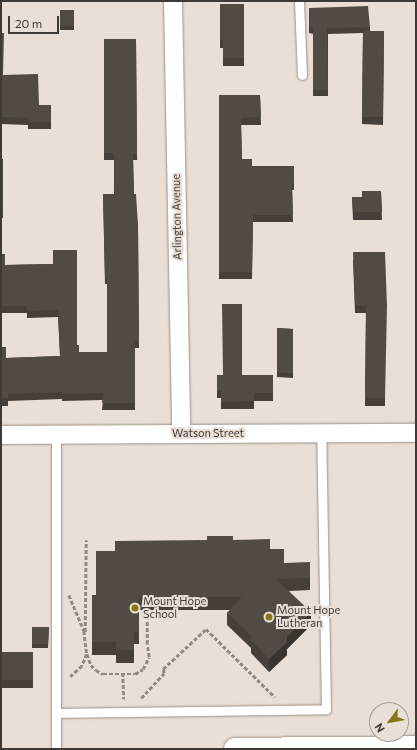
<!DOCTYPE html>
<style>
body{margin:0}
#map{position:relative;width:417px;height:750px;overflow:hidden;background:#e9dfd7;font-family:Commissioner,sans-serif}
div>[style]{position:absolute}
.path>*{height:2.5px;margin-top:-1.25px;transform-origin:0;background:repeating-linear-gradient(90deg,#918a84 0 4px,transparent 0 6px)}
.roads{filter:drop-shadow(0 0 1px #999088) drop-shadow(0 0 1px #999088)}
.service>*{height:9px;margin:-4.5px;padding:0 4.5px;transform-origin:4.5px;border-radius:4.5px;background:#fff}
.minor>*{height:18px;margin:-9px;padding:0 9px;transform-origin:9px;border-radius:9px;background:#fff}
.secondary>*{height:22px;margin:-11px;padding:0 11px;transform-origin:11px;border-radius:11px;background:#fff}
.wall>*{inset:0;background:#47403a}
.shaded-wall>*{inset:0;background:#393430}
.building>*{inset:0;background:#524b44}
.dots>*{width:11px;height:11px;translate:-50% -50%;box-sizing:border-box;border:2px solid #e9dfd7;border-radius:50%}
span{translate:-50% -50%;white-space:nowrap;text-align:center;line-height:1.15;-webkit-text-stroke:4px #e9dfd7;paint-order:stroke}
.street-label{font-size:11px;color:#3e3a37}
.poi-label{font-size:11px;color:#3e3a37}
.left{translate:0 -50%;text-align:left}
.frame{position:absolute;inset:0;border:2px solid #3e3a37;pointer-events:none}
.north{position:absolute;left:369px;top:702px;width:40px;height:40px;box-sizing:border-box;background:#e9dfd7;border:1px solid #a59d97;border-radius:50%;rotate:238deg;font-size:11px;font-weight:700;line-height:16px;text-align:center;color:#3e3a37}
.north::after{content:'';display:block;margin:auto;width:14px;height:18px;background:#877619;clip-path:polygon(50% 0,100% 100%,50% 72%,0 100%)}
.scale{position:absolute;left:8px;top:16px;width:51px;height:18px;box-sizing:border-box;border:2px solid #3e3a37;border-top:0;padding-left:5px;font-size:12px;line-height:14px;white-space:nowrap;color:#3e3a37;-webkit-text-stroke:3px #e9dfd7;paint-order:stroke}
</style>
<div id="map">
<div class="path">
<i style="left:69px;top:595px;width:39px;rotate:67deg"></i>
<i style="left:84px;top:631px;width:23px;rotate:83deg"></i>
<i style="left:87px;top:654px;width:13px;rotate:113deg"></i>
<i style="left:82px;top:666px;width:16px;rotate:137deg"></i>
<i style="left:85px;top:632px;width:92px;rotate:-89.4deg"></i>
<i style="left:87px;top:654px;width:12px;rotate:70deg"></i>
<i style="left:91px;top:665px;width:7px;rotate:45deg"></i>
<i style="left:96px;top:670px;width:8px;rotate:30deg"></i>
<i style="left:103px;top:674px;width:32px"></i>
<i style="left:135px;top:674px;width:9px;rotate:-32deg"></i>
<i style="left:143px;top:669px;width:13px;rotate:-63deg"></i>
<i style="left:149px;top:657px;width:13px;rotate:-99deg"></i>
<i style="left:147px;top:644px;width:31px;rotate:-90deg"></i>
<i style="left:123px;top:673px;width:26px;rotate:88deg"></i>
<i style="left:141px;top:698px;width:34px;rotate:-47deg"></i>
<i style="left:164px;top:673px;width:4px;rotate:-104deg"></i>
<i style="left:163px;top:669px;width:59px;rotate:-42.9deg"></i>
<i style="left:206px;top:629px;width:97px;rotate:44.6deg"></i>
</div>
<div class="roads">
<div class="service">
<i style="left:299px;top:1px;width:74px;rotate:87.7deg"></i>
<i style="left:56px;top:435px;width:314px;rotate:90deg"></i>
<i style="left:56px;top:713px;width:270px;rotate:-0.8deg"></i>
<i style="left:326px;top:709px;width:276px;rotate:-91deg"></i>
</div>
<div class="minor">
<i style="left:173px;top:1px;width:433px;rotate:88.9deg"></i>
<i style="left:1px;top:435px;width:415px;rotate:-0.3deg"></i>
</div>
<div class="secondary">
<i style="left:235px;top:749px;width:181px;rotate:-0.6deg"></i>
</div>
</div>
<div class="wall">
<i style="clip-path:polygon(220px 4px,244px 4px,244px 66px,223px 66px,223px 48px,220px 48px)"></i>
<i style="clip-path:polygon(309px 8px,370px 27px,370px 31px,384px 31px,383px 125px,362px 124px,363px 33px,328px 34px,328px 96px,313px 96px,313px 34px,309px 33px)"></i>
<i style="clip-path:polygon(60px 10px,74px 10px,74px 30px,60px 30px)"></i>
<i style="clip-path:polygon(1px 33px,3px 75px,39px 105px,51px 105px,51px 129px,28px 129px,28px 125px,1px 124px)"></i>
<i style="clip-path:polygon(104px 39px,136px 39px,137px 160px,133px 160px,134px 194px,138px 226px,139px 348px,135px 348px,135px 410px,102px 410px,103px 400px,62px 401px,62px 399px,8px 401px,8px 406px,1px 406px,1px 347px,6px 358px,60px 356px,58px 317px,27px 318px,27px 313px,1px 313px,1px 254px,5px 265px,53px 264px,53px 250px,77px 345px,79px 352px,107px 352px,107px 284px,105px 284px,103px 194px,114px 194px,114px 160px,104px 160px)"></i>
<i style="clip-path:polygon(219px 95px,260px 95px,261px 125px,241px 125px,242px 159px,252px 166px,294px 166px,294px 190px,292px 190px,293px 222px,253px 222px,252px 279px,219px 279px)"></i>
<i style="clip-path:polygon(1px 159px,3px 159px,3px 218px,1px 218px)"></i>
<i style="clip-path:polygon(381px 191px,382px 220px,353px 220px,352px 197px,362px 197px)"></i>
<i style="clip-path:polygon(385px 252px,385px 406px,365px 406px,366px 313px,355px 313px,353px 260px)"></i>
<i style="clip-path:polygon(277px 328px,293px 329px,293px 378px,277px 377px)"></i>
<i style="clip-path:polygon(217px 375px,273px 375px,273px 401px,254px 401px,254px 409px,221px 409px,221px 398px,217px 398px)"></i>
<i style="clip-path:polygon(233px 540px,270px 549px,284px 563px,310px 578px,310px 590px,289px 591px,311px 625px,287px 649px,287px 655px,269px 672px,251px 653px,251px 648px,227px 625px,227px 613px,230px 610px,139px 610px,139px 644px,134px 644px,134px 663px,116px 663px,116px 655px,92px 655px,92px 595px,96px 595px,115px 551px)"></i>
<i style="clip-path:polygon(32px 627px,49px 627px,48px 648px,32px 648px)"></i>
<i style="clip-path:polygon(1px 652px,33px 652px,33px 688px,1px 688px)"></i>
</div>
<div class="shaded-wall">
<i style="clip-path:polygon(311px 612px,311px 625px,287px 649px,287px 655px,269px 672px,269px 659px,287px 637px)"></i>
</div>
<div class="building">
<i style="clip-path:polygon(220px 4px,244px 4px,244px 58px,223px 58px,223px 40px,220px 40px)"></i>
<i style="clip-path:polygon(368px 6px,370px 27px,327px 28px,328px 90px,313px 90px,313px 27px,309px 27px,309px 8px)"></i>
<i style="clip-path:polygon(60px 10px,74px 10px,74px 26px,60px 26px)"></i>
<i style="clip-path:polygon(363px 31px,384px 31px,383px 117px,362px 117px)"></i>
<i style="clip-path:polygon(1px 33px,4px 33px,3px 75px,38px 74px,39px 105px,51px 105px,51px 122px,28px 122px,28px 118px,1px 117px)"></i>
<i style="clip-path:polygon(104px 39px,136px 39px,137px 153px,133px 153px,134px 194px,136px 194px,138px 226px,139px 341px,135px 341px,135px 403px,102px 403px,103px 393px,62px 394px,62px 392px,8px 394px,8px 398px,1px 398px,1px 347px,6px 347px,6px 358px,60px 356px,58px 310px,27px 311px,27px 306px,1px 306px,1px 254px,5px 254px,5px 265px,53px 264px,53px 250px,77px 250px,77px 345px,79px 345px,79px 352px,107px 352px,107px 277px,105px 277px,103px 194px,115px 194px,114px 153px,104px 153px)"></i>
<i style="clip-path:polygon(219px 95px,260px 95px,261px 117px,241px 118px,242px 159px,252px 159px,252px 166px,294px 166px,294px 183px,292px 183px,293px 215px,253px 215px,252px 272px,219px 272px)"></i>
<i style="clip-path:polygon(1px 159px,3px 159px,3px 210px,1px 210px)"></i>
<i style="clip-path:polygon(362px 191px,381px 191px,382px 212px,353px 212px,352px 197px,362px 197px)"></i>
<i style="clip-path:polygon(353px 252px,385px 252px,387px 306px,385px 398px,365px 398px,366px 306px,355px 305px)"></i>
<i style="clip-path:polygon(222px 304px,242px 304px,242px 375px,273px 375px,273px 393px,254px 393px,254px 401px,221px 402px,221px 390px,217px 390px,217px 375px,223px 375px)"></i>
<i style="clip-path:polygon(277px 328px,293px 329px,293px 373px,277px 373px)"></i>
<i style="clip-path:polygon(207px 536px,233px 536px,233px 540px,270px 539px,270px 549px,284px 549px,284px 563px,310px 562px,310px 578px,276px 579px,311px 612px,287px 637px,287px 642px,269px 659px,251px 640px,251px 635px,227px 613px,242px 597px,139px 597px,139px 632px,134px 632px,134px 650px,116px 650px,116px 642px,92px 642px,92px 595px,96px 595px,96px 551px,115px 551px,115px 541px,207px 540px)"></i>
<i style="clip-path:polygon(32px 627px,49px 627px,48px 644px,32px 644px)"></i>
<i style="clip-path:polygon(1px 652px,33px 652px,33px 680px,1px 680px)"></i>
</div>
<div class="dots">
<i style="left:135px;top:608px;background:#877619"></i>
<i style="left:269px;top:617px;background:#877619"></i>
</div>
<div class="street-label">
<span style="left:177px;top:217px;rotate:-91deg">Arlington Avenue</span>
<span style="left:208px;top:433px">Watson Street</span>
</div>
<div class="poi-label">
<span class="left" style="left:143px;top:608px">Mount Hope<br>School</span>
<span class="left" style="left:277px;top:617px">Mount Hope<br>Lutheran</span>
</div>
<div class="frame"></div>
<div class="north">N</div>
<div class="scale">20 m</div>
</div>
